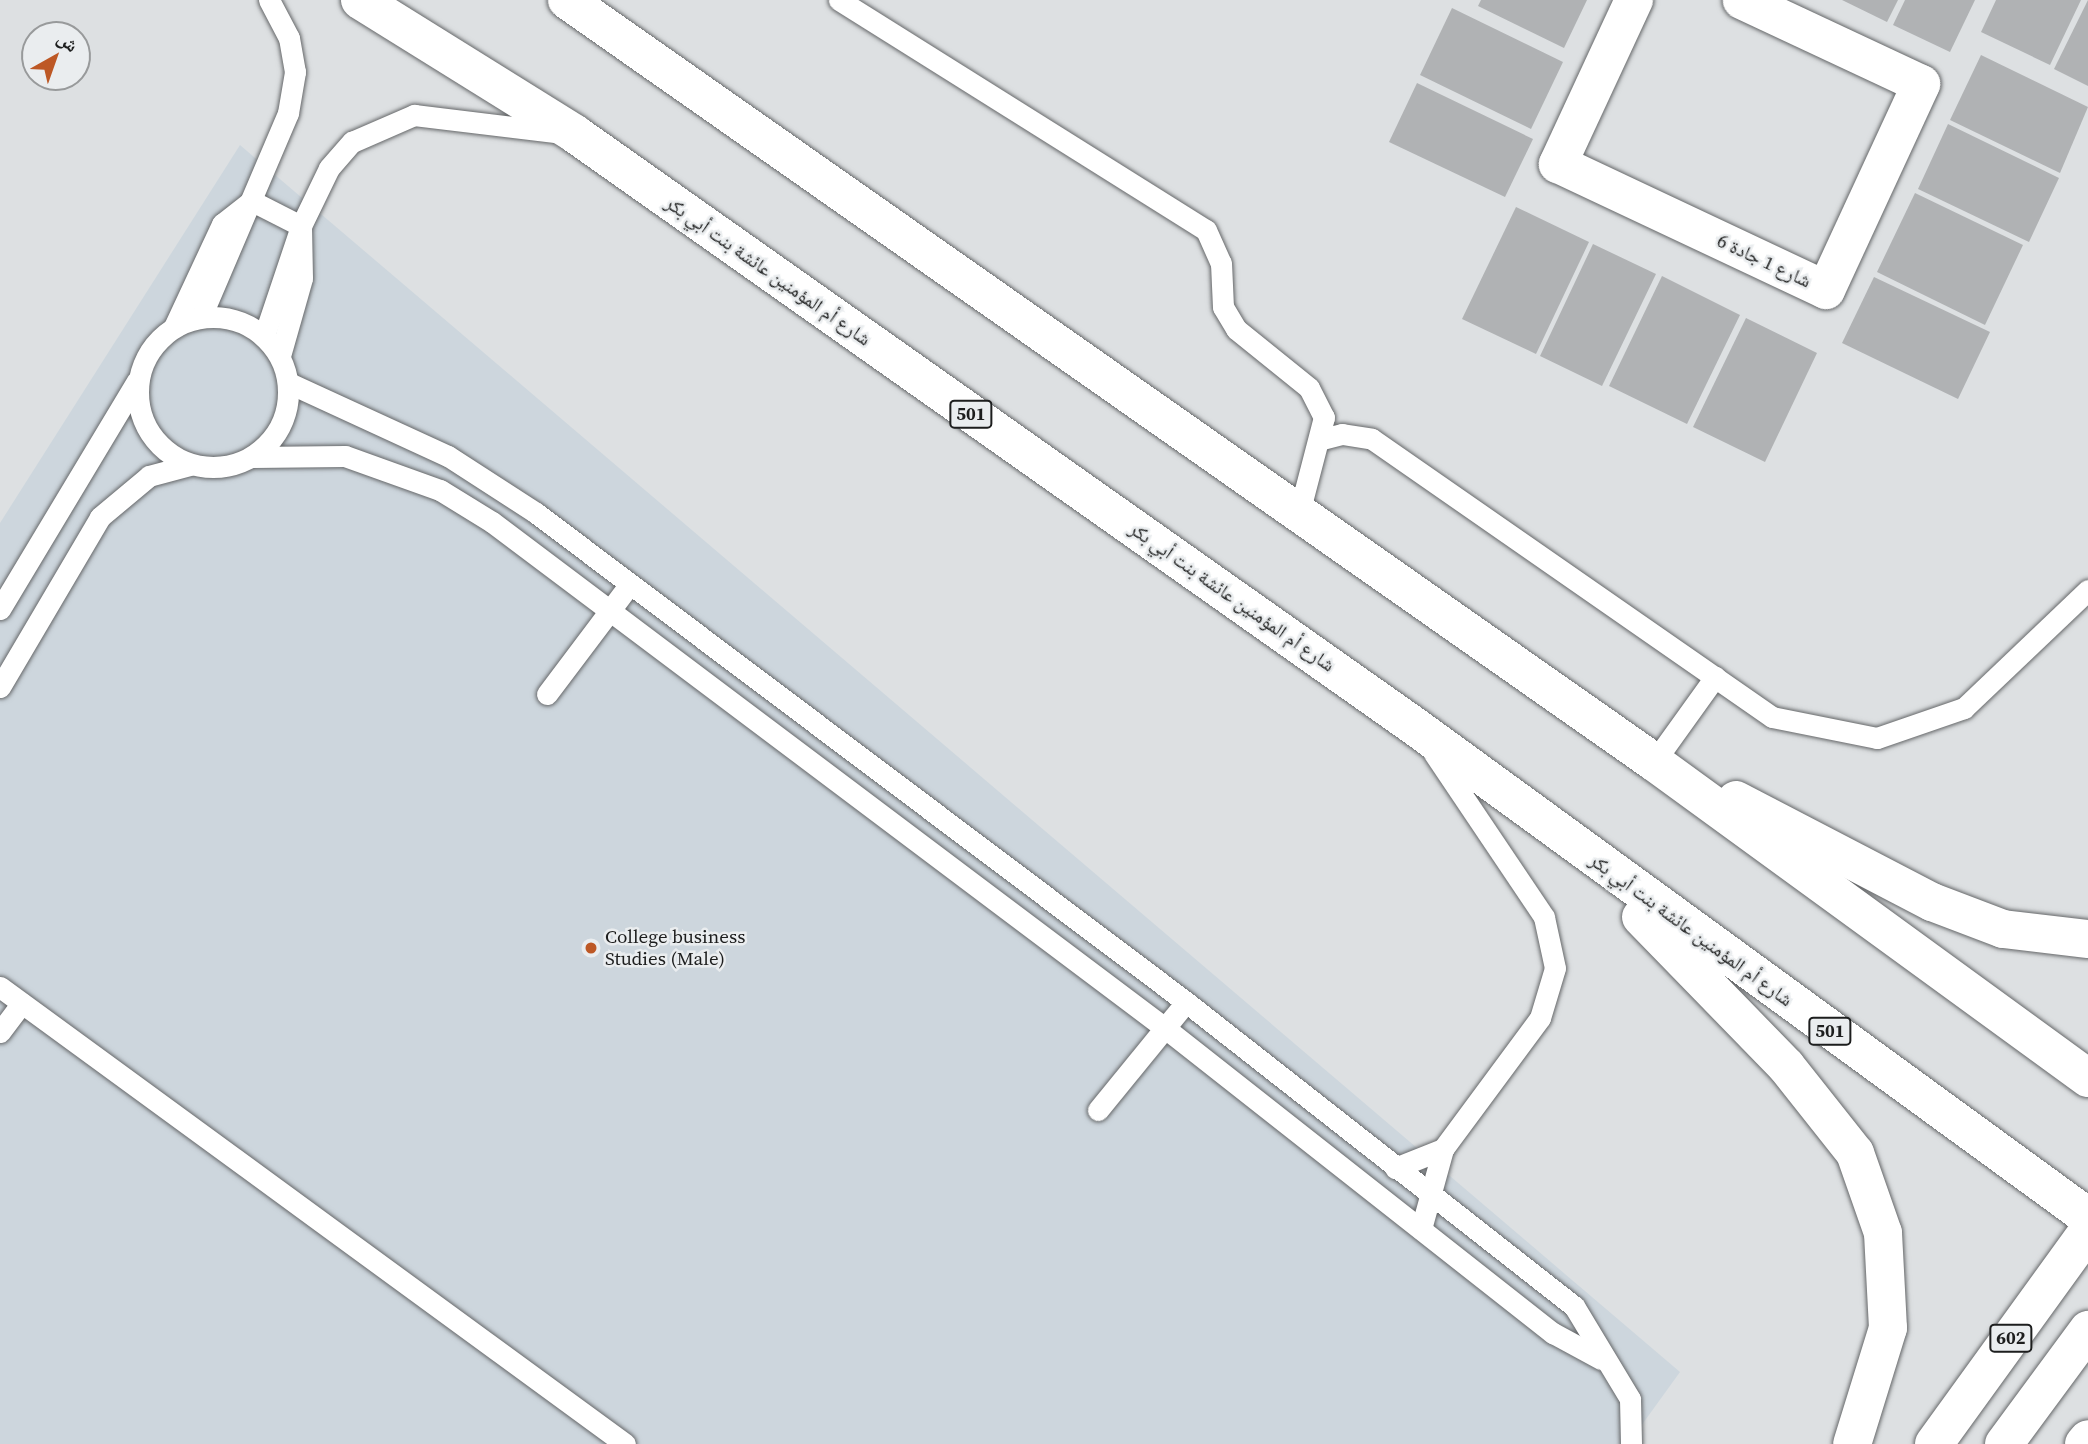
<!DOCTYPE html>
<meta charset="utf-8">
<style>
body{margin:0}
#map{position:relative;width:2088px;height:1444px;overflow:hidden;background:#dde0e2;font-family:"Source Serif 4","Noto Naskh Arabic",serif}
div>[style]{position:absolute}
.built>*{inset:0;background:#cdd6dd}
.building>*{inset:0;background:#b0b2b4}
.roads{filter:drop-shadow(0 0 2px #656769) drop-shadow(0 0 2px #656769)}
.service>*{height:21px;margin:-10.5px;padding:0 10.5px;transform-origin:10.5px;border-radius:10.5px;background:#fff}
.service>.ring{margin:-10.5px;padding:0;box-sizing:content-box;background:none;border:21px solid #fff;border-radius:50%}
.minor>*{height:38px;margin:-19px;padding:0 19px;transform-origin:19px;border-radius:19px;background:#fff}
.primary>*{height:38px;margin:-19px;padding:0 19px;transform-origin:19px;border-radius:19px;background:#fff}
.dots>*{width:19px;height:19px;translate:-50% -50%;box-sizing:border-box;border:4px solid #eaedef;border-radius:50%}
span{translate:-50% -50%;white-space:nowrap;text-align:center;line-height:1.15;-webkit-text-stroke:5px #eaedef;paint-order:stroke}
.shield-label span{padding:2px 5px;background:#eaedef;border:2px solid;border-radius:5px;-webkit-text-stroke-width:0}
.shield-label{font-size:18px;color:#1d1e1e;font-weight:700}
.street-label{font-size:19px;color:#1d1e1e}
.poi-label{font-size:19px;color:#1d1e1e}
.left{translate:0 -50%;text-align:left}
.north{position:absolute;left:21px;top:21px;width:70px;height:70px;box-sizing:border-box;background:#eaedef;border:2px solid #989a9b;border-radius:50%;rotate:40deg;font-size:19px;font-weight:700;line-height:28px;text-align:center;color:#1d1e1e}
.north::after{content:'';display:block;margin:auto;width:24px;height:32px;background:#bd5825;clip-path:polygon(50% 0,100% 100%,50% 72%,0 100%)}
</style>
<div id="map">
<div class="built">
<i style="clip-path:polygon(240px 145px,1680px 1372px,1628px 1444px,0 1444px,0 523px)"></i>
</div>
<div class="building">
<i style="clip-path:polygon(1481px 0,1587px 0,1564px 48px,1478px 6px)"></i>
<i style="clip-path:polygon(1842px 0,1898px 0,1887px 22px)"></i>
<i style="clip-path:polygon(1905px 0,1975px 0,1950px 52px,1893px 25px)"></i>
<i style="clip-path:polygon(1996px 0,2081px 0,2050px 65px,1981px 32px)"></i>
<i style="clip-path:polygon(2088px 0,2088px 86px,2054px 69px)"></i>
<i style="clip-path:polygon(1452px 8px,1563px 62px,1531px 129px,1420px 75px)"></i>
<i style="clip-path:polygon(1981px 55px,2088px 107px,2060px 173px,1950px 120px)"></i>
<i style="clip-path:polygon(1417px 83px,1533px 139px,1505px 197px,1389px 142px)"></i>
<i style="clip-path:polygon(1948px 124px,2059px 178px,2029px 242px,1918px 189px)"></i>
<i style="clip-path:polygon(1915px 193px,2023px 245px,1985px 325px,1877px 272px)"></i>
<i style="clip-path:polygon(1516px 207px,1589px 242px,1536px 354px,1462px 319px)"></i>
<i style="clip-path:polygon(1593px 244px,1656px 274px,1602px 386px,1540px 356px)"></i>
<i style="clip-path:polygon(1662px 276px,1740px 315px,1687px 424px,1609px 386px)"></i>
<i style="clip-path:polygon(1874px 277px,1990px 332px,1958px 399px,1842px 343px)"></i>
<i style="clip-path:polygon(1746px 318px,1817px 353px,1765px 462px,1693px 427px)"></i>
</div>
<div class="roads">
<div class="service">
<i style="left:839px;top:0;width:433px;rotate:32.1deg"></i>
<i style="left:1206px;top:230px;width:36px;rotate:66deg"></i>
<i style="left:1221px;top:263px;width:44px;rotate:87.4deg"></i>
<i style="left:1223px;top:307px;width:26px;rotate:59deg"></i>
<i style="left:1236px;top:329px;width:94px;rotate:38.9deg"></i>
<i style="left:1309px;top:388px;width:33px;rotate:63deg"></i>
<i style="left:1324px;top:417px;width:99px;rotate:104.6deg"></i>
<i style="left:252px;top:201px;width:55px;rotate:27deg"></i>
<i class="ring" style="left:138px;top:317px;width:129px;height:129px"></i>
<i style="left:201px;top:317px;width:222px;rotate:-66.9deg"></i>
<i style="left:288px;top:113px;width:42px;rotate:-80.3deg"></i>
<i style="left:295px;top:72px;width:35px;rotate:-100deg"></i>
<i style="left:289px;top:38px;width:43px;rotate:-117.8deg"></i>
<i style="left:174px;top:327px;width:114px;rotate:-65deg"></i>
<i style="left:222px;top:224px;width:36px;rotate:-38deg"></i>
<i style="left:264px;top:336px;width:116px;rotate:-71.4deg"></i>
<i style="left:301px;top:226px;width:64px;rotate:-64.2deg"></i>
<i style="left:329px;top:168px;width:35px;rotate:-49deg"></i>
<i style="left:352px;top:142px;width:68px;rotate:-23.5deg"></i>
<i style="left:414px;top:115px;width:142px;rotate:6.9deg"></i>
<i style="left:280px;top:356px;width:81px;rotate:-74.2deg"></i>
<i style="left:302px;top:278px;width:50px;rotate:-91.1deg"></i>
<i style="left:289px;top:383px;width:175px;rotate:24.7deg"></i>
<i style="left:448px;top:456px;width:105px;rotate:32.9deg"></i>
<i style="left:536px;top:513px;width:813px;rotate:36.95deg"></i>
<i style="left:1186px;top:1002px;width:493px;rotate:38.1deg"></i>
<i style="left:1574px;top:1306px;width:109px;rotate:58.9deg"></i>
<i style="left:1630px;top:1399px;width:45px;rotate:88.7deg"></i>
<i style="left:1322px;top:439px;width:21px;rotate:-14deg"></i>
<i style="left:1342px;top:434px;width:30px;rotate:9deg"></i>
<i style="left:1372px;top:439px;width:487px;rotate:34.8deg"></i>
<i style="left:1772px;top:717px;width:107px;rotate:11.3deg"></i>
<i style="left:1877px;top:738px;width:92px;rotate:-19deg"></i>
<i style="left:1964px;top:708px;width:171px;rotate:-43.6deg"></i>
<i style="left:253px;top:457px;width:92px;rotate:-0.6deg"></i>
<i style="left:345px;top:456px;width:101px;rotate:19.7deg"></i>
<i style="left:440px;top:490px;width:61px;rotate:31.6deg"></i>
<i style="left:492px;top:522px;width:842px;rotate:36.94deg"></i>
<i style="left:1165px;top:1028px;width:494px;rotate:38.2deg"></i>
<i style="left:1553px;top:1333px;width:55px;rotate:28.4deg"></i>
<i style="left:0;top:609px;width:266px;rotate:-59deg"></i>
<i style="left:0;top:687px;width:197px;rotate:-59.5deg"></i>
<i style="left:100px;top:517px;width:64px;rotate:-39.9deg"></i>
<i style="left:149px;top:476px;width:42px;rotate:-15deg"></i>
<i style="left:547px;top:694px;width:136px;rotate:-53deg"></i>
<i style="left:1654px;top:762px;width:105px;rotate:-54.3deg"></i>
<i style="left:0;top:987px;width:774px;rotate:36.17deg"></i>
<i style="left:0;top:1032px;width:36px;rotate:-53deg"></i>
<i style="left:1098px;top:1110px;width:139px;rotate:-50.8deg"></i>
<i style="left:1395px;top:1168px;width:52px;rotate:-21.6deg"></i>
<i style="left:1421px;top:1229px;width:83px;rotate:-74.6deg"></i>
<i style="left:1443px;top:1149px;width:163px;rotate:-53.5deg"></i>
<i style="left:1540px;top:1018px;width:52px;rotate:-73.3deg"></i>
<i style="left:1555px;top:968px;width:52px;rotate:-102.2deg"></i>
<i style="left:1544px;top:917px;width:197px;rotate:-123.9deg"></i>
</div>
<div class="minor">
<i style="left:1634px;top:0;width:181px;rotate:114.9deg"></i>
<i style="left:1558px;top:164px;width:296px;rotate:25.2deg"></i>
<i style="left:1826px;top:290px;width:227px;rotate:-65.2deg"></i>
<i style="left:1921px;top:84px;width:198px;rotate:-154.9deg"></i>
</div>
<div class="primary">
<i style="left:360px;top:0;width:253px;rotate:31.9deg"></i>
<i style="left:575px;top:134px;width:1030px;rotate:35.2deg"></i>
<i style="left:1417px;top:728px;width:830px;rotate:36.08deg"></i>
<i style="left:567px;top:0;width:1327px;rotate:35.03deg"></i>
<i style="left:1654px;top:762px;width:537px;rotate:36.06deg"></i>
<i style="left:1736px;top:800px;width:221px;rotate:27.5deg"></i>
<i style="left:1932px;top:902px;width:76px;rotate:20.8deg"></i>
<i style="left:2003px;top:929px;width:86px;rotate:6.7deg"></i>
<i style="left:1641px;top:917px;width:208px;rotate:45.8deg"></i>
<i style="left:1786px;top:1066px;width:111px;rotate:51.6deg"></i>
<i style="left:1855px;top:1153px;width:85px;rotate:70.7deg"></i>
<i style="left:1883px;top:1233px;width:95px;rotate:87deg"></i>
<i style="left:1888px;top:1328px;width:121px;rotate:107.2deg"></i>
<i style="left:1934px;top:1444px;width:263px;rotate:-54.1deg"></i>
<i style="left:2004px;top:1444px;width:142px;rotate:-53.6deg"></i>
<i style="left:2084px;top:1444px;width:6px;rotate:-51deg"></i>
</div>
</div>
<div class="dots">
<i style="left:591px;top:948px;background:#bd5825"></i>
</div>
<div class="shield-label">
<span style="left:971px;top:414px">501</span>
<span style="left:1830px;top:1031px">501</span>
<span style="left:2011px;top:1338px">602</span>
</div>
<div class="street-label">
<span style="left:1764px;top:261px;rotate:25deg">شارع 1 جادة 6</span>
<span style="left:768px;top:271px;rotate:35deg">شارع أم المؤمنين عائشة بنت أبي بكر</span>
<span style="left:1232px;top:597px;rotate:35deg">شارع أم المؤمنين عائشة بنت أبي بكر</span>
<span style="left:1691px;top:930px;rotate:36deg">شارع أم المؤمنين عائشة بنت أبي بكر</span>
</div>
<div class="poi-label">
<span class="left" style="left:605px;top:948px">College business<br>Studies (Male)</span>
</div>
<div class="north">ش</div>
</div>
